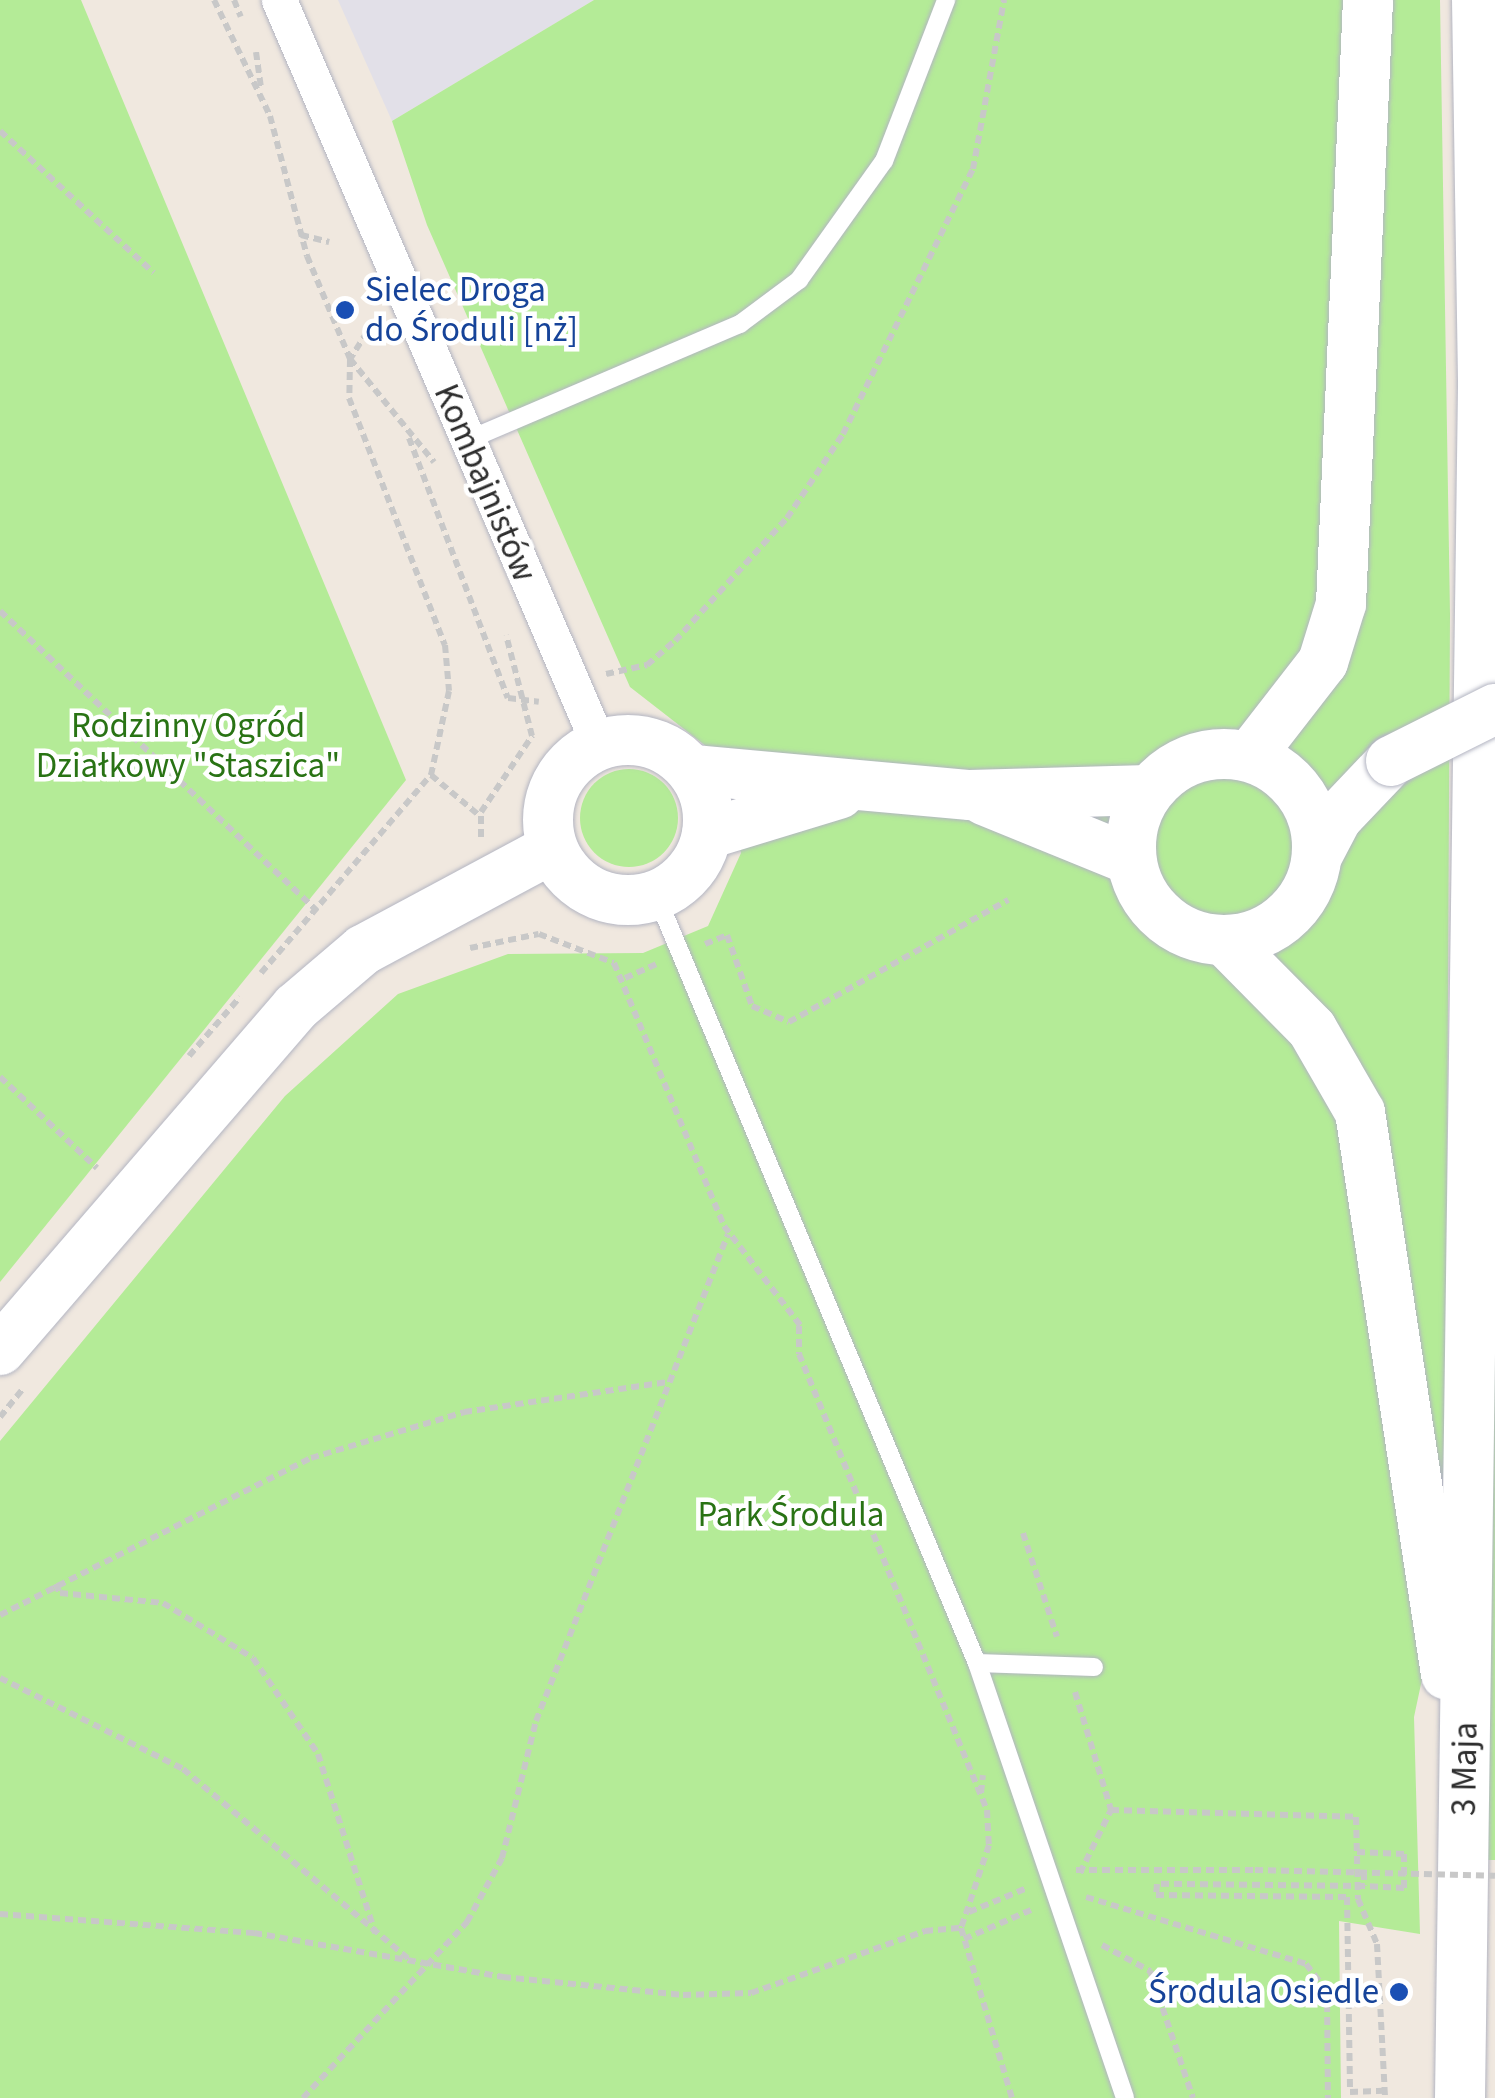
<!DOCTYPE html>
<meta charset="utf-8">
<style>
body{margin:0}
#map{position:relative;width:1495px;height:2098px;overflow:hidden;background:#f0e8df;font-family:"Source Sans 3",sans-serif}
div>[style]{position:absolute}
.industrial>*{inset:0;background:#e2e0e8}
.green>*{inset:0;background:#b4eb97}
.round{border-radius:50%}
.path>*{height:6px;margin-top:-3px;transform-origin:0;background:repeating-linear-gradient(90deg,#c8c8c8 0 8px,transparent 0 13px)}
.roads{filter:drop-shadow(0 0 2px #b3b5c2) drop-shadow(0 0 2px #b3b5c2)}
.lane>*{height:18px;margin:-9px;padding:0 9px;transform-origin:9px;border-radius:9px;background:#fff}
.street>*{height:35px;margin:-17.5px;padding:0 17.5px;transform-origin:17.5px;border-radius:17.5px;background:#fff}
.secondary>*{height:50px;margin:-25px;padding:0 25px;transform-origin:25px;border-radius:25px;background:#fff}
.secondary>.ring{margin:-25px;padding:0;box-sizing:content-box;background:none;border:50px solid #fff;border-radius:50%}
.path-bridge>*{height:6px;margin-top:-3px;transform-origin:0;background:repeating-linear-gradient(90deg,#c8c8c8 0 8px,transparent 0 13px)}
.bridges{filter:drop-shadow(0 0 2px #b3b5c2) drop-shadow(0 0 2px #b3b5c2)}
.secondary-bridge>*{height:50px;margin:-25px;padding:0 25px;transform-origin:25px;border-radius:25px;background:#fff}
.dots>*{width:28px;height:28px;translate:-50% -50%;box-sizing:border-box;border:5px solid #fff;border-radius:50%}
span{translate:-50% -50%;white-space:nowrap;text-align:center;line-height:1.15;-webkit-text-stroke:9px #fff;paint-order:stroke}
.transit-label{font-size:35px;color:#164399}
.left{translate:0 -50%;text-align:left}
.right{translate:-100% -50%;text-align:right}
.street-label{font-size:35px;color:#2d2d2d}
.park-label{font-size:35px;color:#297314}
</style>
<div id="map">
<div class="industrial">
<i style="clip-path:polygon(338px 0,594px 0,392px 121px)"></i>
</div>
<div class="green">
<i style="clip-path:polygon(0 0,81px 0,406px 780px,0 1282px)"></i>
<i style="clip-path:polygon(594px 0,1440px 0,1450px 614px,1445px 1571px,1414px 1717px,1420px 1934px,1339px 1921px,1341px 2098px,0 2098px,0 1441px,285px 1096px,398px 994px,508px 954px,643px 953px,708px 926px,741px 853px,720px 757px,630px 687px,427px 225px,392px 121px)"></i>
<i class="round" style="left:580px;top:769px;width:98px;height:98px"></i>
<i style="clip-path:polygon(1495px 1148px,1495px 1860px,1487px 1860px)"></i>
</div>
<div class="path">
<i style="left:214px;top:0;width:129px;rotate:64.2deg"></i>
<i style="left:270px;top:116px;width:145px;rotate:75.2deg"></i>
<i style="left:307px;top:256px;width:112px;rotate:67.3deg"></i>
<i style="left:350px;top:359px;width:133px;rotate:50.8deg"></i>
<i style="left:234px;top:0;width:18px;rotate:68deg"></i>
<i style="left:256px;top:52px;width:37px;rotate:82deg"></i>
<i style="left:0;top:131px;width:209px;rotate:42.7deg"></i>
<i style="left:301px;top:235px;width:29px;rotate:14deg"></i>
<i style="left:367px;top:332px;width:32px;rotate:122deg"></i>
<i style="left:350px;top:359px;width:39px;rotate:91deg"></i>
<i style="left:349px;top:398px;width:265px;rotate:68.8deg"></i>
<i style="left:445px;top:645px;width:46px;rotate:85deg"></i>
<i style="left:449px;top:691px;width:86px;rotate:102.1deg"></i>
<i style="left:409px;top:438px;width:278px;rotate:69.2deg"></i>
<i style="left:508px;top:698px;width:31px;rotate:7deg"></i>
<i style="left:0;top:611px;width:436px;rotate:43.4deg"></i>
<i style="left:606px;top:674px;width:42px;rotate:-12.4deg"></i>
<i style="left:647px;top:665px;width:37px;rotate:-41deg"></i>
<i style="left:675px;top:641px;width:166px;rotate:-47.7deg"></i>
<i style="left:787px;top:518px;width:101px;rotate:-56.3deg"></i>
<i style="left:843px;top:434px;width:295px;rotate:-63.9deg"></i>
<i style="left:973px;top:169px;width:172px;rotate:-79.6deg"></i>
<i style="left:481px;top:837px;width:25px;rotate:-90deg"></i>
<i style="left:481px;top:812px;width:92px;rotate:-56.1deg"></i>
<i style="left:532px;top:736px;width:104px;rotate:-104.4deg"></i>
<i style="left:705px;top:944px;width:24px;rotate:-22deg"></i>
<i style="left:727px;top:935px;width:75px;rotate:70.6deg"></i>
<i style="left:752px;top:1006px;width:40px;rotate:23.4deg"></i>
<i style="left:789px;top:1022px;width:251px;rotate:-29.1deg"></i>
<i style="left:470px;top:948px;width:70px;rotate:-11.5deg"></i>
<i style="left:539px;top:934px;width:80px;rotate:21.1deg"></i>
<i style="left:614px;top:963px;width:285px;rotate:67.3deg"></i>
<i style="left:724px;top:1226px;width:130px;rotate:52.5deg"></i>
<i style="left:261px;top:973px;width:261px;rotate:-49.4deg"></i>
<i style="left:431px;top:775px;width:65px;rotate:40deg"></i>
<i style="left:625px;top:978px;width:34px;rotate:-24deg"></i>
<i style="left:189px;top:1056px;width:78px;rotate:-49.2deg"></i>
<i style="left:0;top:1077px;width:133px;rotate:43.2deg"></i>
<i style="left:799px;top:1326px;width:28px;rotate:90deg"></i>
<i style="left:799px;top:1354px;width:493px;rotate:67.6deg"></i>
<i style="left:987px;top:1810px;width:35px;rotate:87deg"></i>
<i style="left:989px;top:1845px;width:88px;rotate:108.6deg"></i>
<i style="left:961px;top:1928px;width:177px;rotate:73.3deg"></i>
<i style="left:0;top:1417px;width:35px;rotate:-51deg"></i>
<i style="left:1023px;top:1533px;width:109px;rotate:71.9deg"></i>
<i style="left:55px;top:1584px;width:10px;rotate:61deg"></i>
<i style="left:60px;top:1593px;width:103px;rotate:5.5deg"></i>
<i style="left:163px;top:1603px;width:105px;rotate:31.4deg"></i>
<i style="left:253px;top:1658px;width:116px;rotate:55.9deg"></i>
<i style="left:318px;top:1754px;width:188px;rotate:72.3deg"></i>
<i style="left:0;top:1615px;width:348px;rotate:-26.8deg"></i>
<i style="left:311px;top:1458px;width:160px;rotate:-16.7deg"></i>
<i style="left:464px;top:1412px;width:204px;rotate:-8.4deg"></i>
<i style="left:0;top:1678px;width:204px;rotate:26.4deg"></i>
<i style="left:183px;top:1769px;width:295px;rotate:40.1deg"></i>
<i style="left:1075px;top:1692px;width:123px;rotate:73deg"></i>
<i style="left:981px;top:1793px;width:18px;rotate:-84deg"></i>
<i style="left:1357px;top:1852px;width:47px;rotate:2.4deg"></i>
<i style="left:1404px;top:1854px;width:34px;rotate:90deg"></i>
<i style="left:1404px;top:1888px;width:40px;rotate:-177.1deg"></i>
<i style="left:1076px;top:1870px;width:179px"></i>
<i style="left:1364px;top:1872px;width:14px;rotate:90deg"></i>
<i style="left:1364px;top:1886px;width:207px;rotate:-179.4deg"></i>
<i style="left:1157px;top:1884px;width:11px;rotate:95deg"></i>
<i style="left:1156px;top:1895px;width:191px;rotate:0.6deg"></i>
<i style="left:1347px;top:1897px;width:195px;rotate:89.1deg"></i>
<i style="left:1350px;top:2092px;width:34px;rotate:-2deg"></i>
<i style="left:1080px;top:1873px;width:70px;rotate:-63.8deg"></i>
<i style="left:1111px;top:1810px;width:245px;rotate:1.6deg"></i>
<i style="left:1356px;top:1817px;width:82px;rotate:88.6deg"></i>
<i style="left:1358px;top:1899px;width:49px;rotate:67.1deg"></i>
<i style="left:1377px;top:1944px;width:154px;rotate:87deg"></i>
<i style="left:1086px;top:1897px;width:230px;rotate:16.9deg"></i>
<i style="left:1306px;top:1964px;width:34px;rotate:52deg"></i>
<i style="left:1327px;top:1991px;width:107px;rotate:89.5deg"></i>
<i style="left:969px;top:1912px;width:63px;rotate:-22.5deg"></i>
<i style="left:0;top:1914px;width:255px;rotate:4.3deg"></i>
<i style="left:254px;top:1933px;width:253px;rotate:10deg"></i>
<i style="left:503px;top:1977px;width:181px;rotate:5.7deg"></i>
<i style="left:683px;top:1995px;width:68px;rotate:-1.7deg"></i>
<i style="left:751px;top:1993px;width:185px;rotate:-19.6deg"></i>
<i style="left:925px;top:1931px;width:36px;rotate:-5deg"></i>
<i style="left:964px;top:1939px;width:73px;rotate:-23.4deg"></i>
<i style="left:1102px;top:1945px;width:55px;rotate:28.4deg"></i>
<i style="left:1150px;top:1971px;width:134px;rotate:71.3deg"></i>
<i style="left:303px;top:2098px;width:241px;rotate:-47deg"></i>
<i style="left:467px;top:1922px;width:73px;rotate:-61.3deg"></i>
<i style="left:502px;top:1858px;width:141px;rotate:-76.1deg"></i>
<i style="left:536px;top:1721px;width:523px;rotate:-68.48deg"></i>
</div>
<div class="roads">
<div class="lane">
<i style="left:468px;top:440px;width:296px;rotate:-23.1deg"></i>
<i style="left:740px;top:324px;width:74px;rotate:-36.7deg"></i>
<i style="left:799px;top:280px;width:146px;rotate:-54.5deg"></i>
<i style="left:884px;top:161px;width:173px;rotate:-68.9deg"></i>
<i style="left:657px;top:897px;width:830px;rotate:67.33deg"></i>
<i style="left:977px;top:1663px;width:459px;rotate:71.2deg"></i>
<i style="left:977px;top:1663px;width:117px;rotate:2deg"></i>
</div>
<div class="street">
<i style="left:279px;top:0;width:811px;rotate:66.76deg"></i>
</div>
<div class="secondary">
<i class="ring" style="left:548px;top:740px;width:110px;height:110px"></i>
<i class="ring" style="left:1131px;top:754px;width:136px;height:136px"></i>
<i style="left:1250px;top:756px;width:119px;rotate:-52.2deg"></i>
<i style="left:1323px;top:662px;width:61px;rotate:-72.8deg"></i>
<i style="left:1341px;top:604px;width:605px;rotate:-87.44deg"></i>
<i style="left:693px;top:770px;width:278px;rotate:5.2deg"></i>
<i style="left:970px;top:795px;width:179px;rotate:-1.6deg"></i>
<i style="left:984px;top:800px;width:159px;rotate:22.2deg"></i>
<i style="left:707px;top:834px;width:138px;rotate:-16.9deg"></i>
<i style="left:1317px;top:856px;width:43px;rotate:-62.2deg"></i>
<i style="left:1337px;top:818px;width:79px;rotate:-46.5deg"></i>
<i style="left:1224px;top:940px;width:125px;rotate:45.3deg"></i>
<i style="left:1312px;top:1029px;width:96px;rotate:60deg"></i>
<i style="left:1360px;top:1112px;width:569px;rotate:81.3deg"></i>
<i style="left:0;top:1350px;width:453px;rotate:-49.2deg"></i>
<i style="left:296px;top:1007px;width:88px;rotate:-40.4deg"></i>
<i style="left:363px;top:950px;width:213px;rotate:-28.2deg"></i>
<i style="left:1460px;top:2098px;width:1717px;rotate:-89.23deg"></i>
<i style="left:1483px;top:381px;width:381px;rotate:-90.9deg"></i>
</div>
</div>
<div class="path-bridge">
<i style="left:1255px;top:1870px;width:240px;rotate:1.4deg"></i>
</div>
<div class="bridges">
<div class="secondary-bridge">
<i style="left:1391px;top:761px;width:116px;rotate:-26.6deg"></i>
</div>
</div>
<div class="dots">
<i style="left:345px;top:310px;background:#1a4fb4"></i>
<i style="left:1399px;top:1992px;background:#1a4fb4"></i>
</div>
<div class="transit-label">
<span class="left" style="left:365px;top:310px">Sielec Droga<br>do Środuli [nż]</span>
<span class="right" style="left:1379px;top:1992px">Środula Osiedle</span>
</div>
<div class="street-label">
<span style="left:485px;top:483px;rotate:67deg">Kombajnistów</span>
<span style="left:1465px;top:1769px;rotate:-89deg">3 Maja</span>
</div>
<div class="park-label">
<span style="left:188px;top:746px">Rodzinny Ogród<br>Działkowy "Staszica"</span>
<span style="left:791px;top:1515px">Park Środula</span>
</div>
</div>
